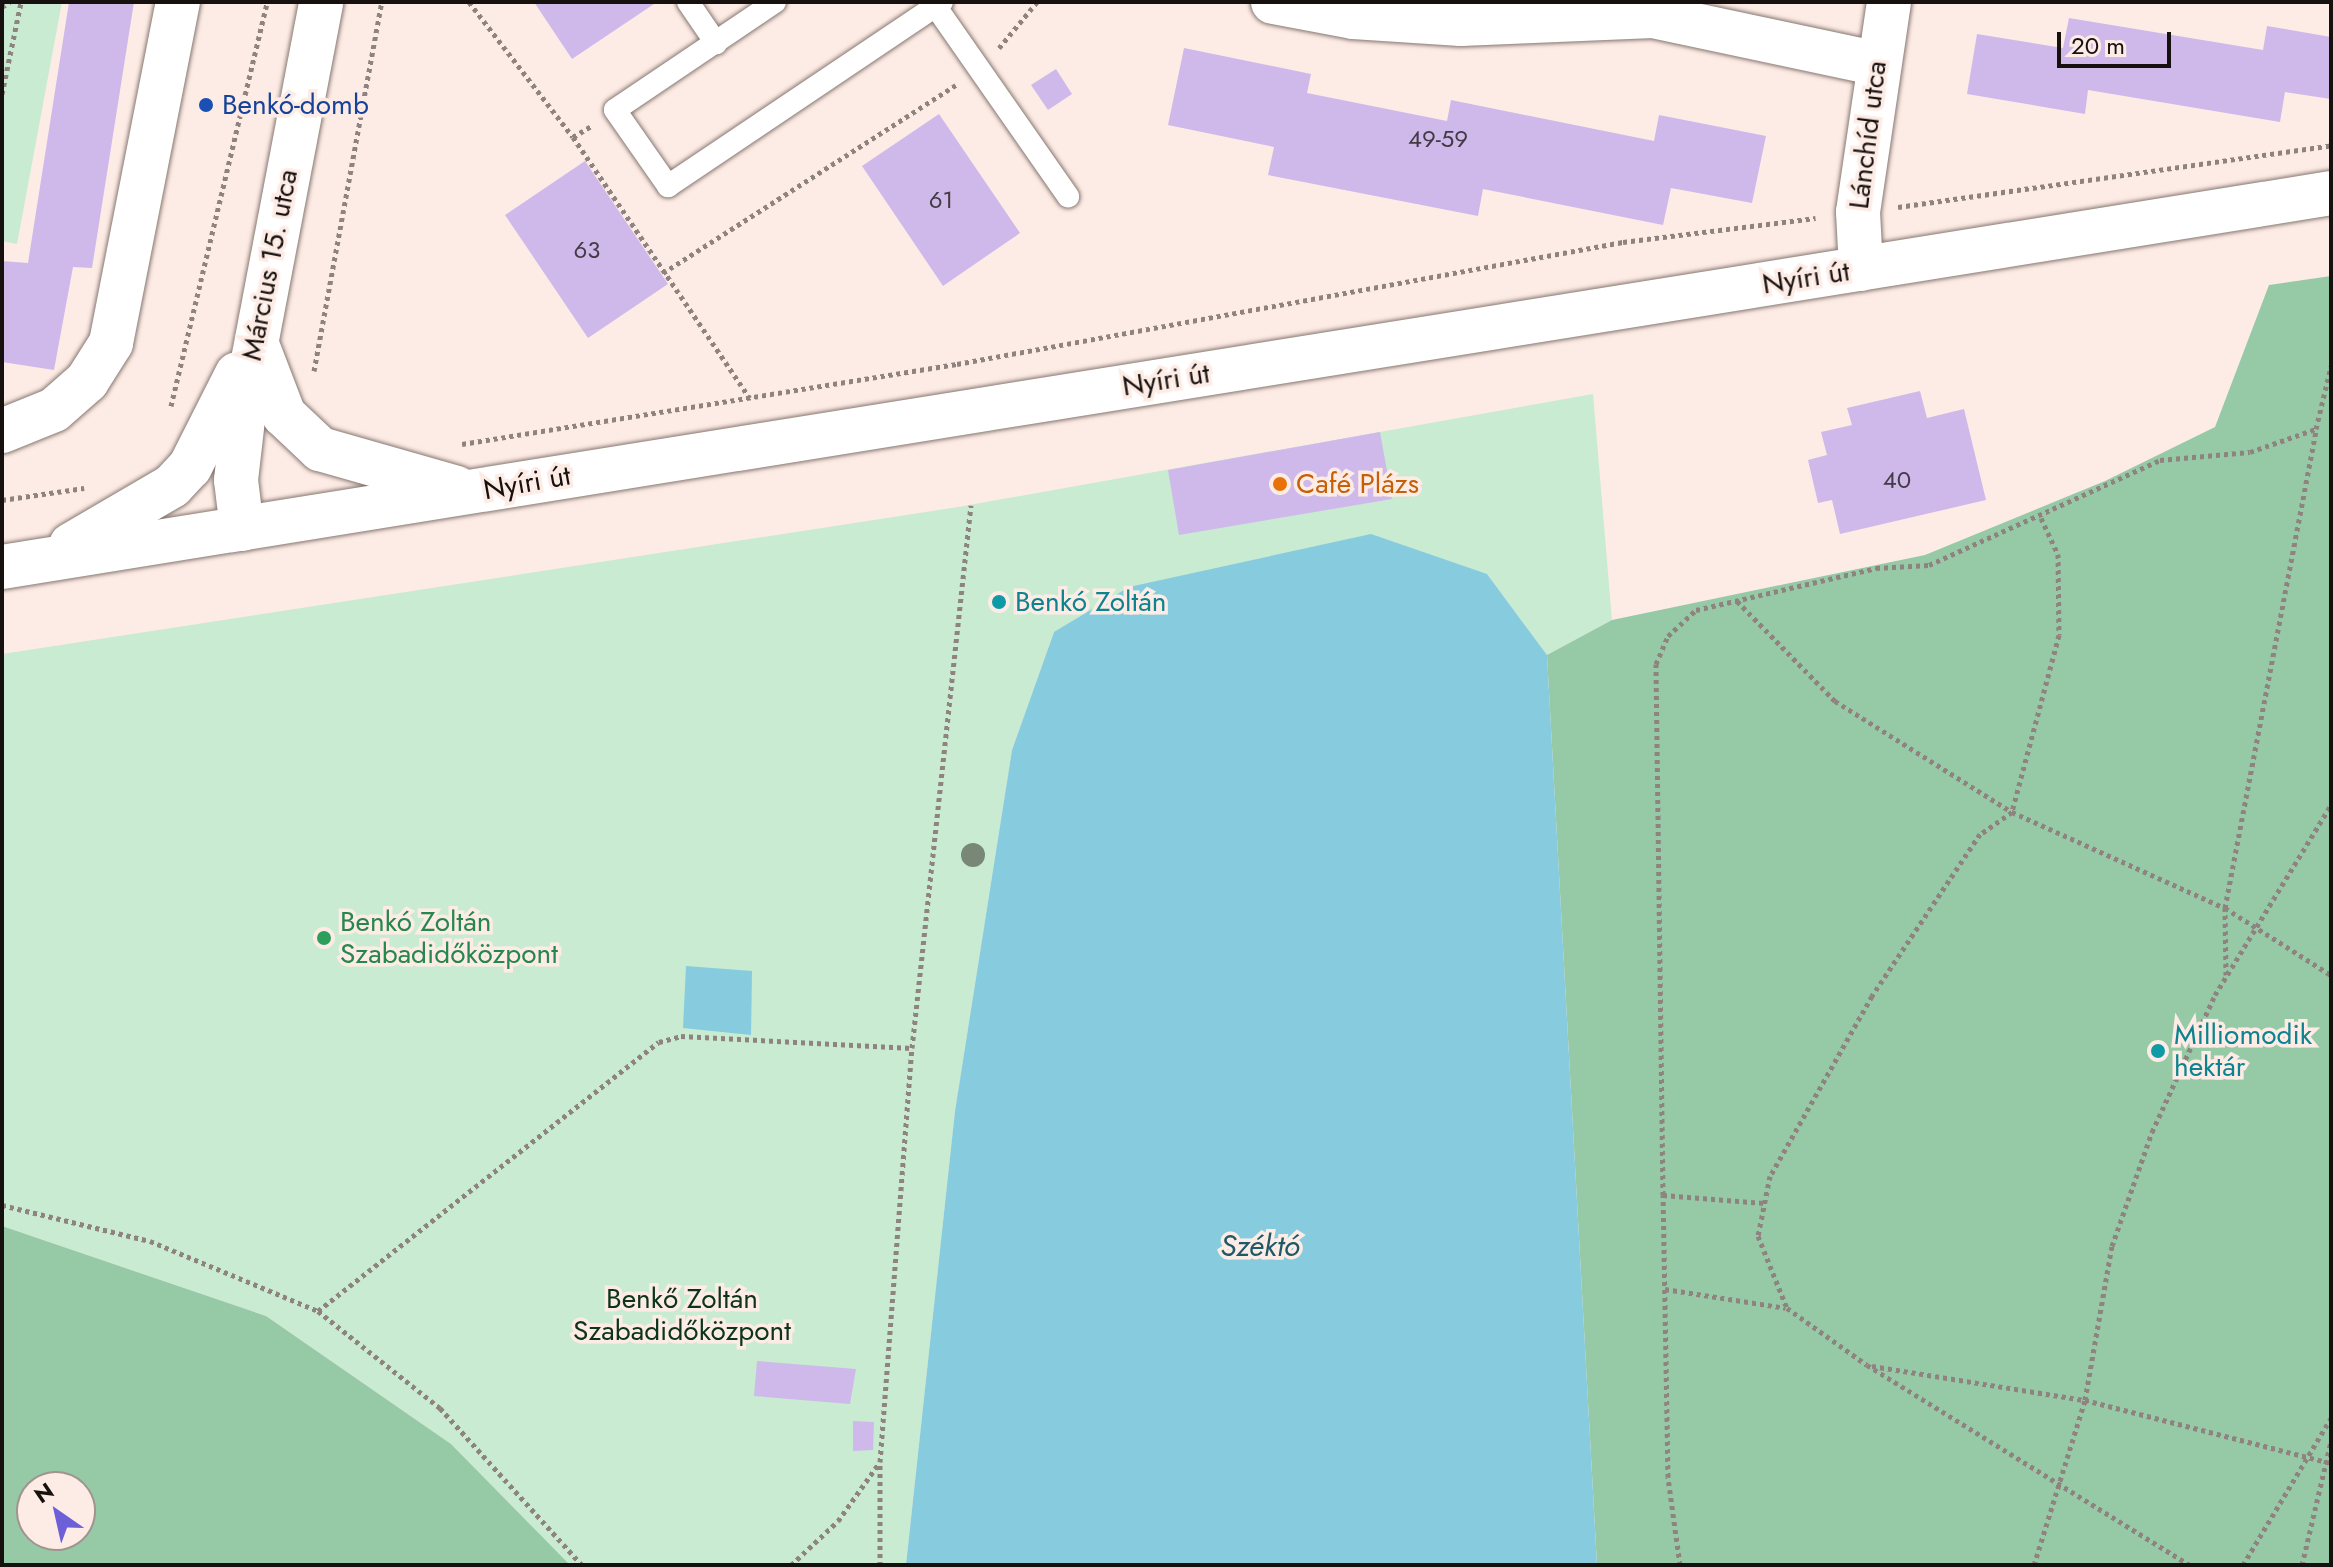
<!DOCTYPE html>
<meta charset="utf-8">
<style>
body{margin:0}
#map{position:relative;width:2333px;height:1567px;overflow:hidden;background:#fdece5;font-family:Jost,sans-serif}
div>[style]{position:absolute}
.green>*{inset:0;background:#c8ebd1}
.forest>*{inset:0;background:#96c9a5}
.water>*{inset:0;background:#87ccde}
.building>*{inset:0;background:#cfb9eb}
.path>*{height:5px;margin-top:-2.5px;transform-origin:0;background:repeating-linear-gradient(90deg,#8f837f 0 4px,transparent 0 8px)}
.roads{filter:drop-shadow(0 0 2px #867771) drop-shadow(0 0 2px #867771)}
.lane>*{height:22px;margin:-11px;padding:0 11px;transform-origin:11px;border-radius:11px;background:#fff}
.street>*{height:44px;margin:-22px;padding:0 22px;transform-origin:22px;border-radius:22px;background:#fff}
.secondary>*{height:44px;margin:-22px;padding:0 22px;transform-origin:22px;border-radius:22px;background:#fff}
.trees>*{width:24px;height:24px;margin:-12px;border-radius:50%;background:#788776}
.dots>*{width:22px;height:22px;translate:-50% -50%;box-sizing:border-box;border:4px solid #fdece5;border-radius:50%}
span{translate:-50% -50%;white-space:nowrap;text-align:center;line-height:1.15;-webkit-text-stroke:7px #fdece5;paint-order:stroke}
.number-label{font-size:24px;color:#443a45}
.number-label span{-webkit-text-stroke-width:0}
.transit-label{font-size:28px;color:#164399}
.left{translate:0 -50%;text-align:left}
.street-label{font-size:28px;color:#16100e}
.food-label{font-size:28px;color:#c56008}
.culture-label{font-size:28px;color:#0d838f}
.leisure-label{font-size:28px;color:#27864d}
.park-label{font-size:28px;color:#0c341c}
.water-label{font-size:30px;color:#1f5866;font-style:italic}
.frame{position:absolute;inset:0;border:4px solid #16100e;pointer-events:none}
.north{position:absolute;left:16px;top:1471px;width:80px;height:80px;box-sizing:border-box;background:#fdece5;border:2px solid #a1948f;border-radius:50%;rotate:326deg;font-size:22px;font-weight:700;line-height:32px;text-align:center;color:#16100e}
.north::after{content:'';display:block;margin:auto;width:28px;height:36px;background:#6c5fd8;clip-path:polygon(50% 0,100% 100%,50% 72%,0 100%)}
.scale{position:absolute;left:2057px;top:32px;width:114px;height:36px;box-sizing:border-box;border:4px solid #16100e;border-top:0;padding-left:10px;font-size:24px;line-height:28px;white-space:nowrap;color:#16100e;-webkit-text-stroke:6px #fdece5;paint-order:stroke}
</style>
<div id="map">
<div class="green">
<i style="clip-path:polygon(2px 2px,62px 2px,17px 244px,2px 241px)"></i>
<i style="clip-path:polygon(1593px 394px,1612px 620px,1547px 655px,1487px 574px,1054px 632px,1012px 750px,955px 1111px,906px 1565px,570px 1565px,451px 1444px,266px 1316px,2px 1226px,2px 654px,958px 507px)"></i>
</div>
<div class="forest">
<i style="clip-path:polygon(2331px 276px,2331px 1565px,1597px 1565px,1547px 655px,1612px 620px,1925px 555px,2105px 481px,2215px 427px,2269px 285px)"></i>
<i style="clip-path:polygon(evenodd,2px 1226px,266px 1316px,451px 1444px,570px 1565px,2px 1565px,2px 1226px,32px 1487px,80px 1487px,80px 1535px,32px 1535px,32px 1487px)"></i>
</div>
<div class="water">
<i style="clip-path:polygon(1371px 534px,1487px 574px,1547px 655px,1597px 1565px,906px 1565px,955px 1111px,1012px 750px,1054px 632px,1129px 587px)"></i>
<i style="clip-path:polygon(686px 966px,752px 971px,751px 1035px,683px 1028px)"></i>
</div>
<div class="building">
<i style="clip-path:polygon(69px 2px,134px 2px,92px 268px,73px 267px,54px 370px,2px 362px,2px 261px,28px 263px)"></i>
<i style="clip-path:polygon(534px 2px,652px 2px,654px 4px,572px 59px)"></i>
<i style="clip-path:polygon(2069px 18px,2263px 50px,2267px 26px,2331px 37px,2331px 99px,2285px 92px,2280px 122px,2088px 90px,2085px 114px,1967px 94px,1977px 34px,2063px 48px)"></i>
<i style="clip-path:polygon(1184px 48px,1311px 74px,1307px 93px,1447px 121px,1451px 100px,1654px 141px,1659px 115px,1766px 136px,1752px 203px,1671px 188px,1663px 225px,1483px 189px,1478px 216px,1268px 175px,1274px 147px,1168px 125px)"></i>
<i style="clip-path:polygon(1056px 69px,1072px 94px,1048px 110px,1031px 85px)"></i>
<i style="clip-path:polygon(939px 114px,1020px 233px,943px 286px,862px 166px)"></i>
<i style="clip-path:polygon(585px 161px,668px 284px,588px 338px,505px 215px)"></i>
<i style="clip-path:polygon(1920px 391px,1927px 418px,1964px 409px,1986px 500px,1840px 534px,1832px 500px,1818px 503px,1808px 460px,1827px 455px,1821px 432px,1852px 425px,1847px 408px)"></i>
<i style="clip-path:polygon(1380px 432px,1392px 499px,1179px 535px,1168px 470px)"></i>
<i style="clip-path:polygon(757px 1361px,856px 1369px,850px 1404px,754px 1396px)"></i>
<i style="clip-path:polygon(853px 1421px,874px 1422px,873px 1450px,853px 1451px)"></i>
</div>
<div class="path">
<i style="left:469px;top:2px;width:170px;rotate:52.4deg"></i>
<i style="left:573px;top:137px;width:315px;rotate:55.9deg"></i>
<i style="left:2px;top:7px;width:9px;rotate:-32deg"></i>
<i style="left:999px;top:48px;width:60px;rotate:-50.4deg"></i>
<i style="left:2px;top:94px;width:94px;rotate:-78.3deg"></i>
<i style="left:573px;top:137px;width:21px;rotate:-31deg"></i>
<i style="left:1898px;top:207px;width:437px;rotate:-8.1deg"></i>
<i style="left:663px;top:273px;width:348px;rotate:-32.7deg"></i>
<i style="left:314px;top:371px;width:375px;rotate:-79.6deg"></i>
<i style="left:171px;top:406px;width:415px;rotate:-76.6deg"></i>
<i style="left:462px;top:444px;width:501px;rotate:-9.18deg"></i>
<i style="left:957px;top:364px;width:677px;rotate:-10.38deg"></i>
<i style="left:1623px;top:242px;width:194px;rotate:-7.1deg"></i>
<i style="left:2px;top:500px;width:83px;rotate:-8.3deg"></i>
<i style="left:2041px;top:518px;width:40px;rotate:65deg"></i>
<i style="left:2058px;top:554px;width:81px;rotate:89.3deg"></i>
<i style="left:2059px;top:635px;width:183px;rotate:104.9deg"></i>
<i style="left:2012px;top:812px;width:39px;rotate:145deg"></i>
<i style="left:1980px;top:834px;width:195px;rotate:123.7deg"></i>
<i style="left:1872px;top:996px;width:207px;rotate:119.5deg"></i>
<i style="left:1770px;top:1176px;width:61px;rotate:101.3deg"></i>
<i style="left:1758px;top:1236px;width:78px;rotate:68.1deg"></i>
<i style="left:1787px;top:1308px;width:98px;rotate:35.5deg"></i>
<i style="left:1867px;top:1365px;width:380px;rotate:31.8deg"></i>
<i style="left:1737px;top:601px;width:140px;rotate:45.6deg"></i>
<i style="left:1835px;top:701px;width:209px;rotate:32.1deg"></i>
<i style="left:2012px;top:812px;width:234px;rotate:24.3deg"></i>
<i style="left:2225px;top:908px;width:125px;rotate:32.3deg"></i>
<i style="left:2226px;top:975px;width:67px;rotate:-90.9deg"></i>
<i style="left:2225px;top:908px;width:487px;rotate:-79.2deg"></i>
<i style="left:1663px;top:1195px;width:101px;rotate:4.5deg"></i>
<i style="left:2px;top:1205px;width:152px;rotate:13.7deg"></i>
<i style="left:150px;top:1241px;width:182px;rotate:22.6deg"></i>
<i style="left:318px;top:1311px;width:156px;rotate:38.5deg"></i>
<i style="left:440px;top:1408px;width:212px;rotate:47.9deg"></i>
<i style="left:1665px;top:1289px;width:122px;rotate:8.9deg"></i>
<i style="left:318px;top:1311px;width:434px;rotate:-38.3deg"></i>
<i style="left:659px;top:1042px;width:23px;rotate:-15deg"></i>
<i style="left:681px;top:1036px;width:231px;rotate:3deg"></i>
<i style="left:1872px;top:1366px;width:216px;rotate:9.1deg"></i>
<i style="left:2085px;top:1400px;width:254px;rotate:14.4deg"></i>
<i style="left:791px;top:1565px;width:64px;rotate:-43.1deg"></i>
<i style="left:838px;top:1521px;width:72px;rotate:-54.6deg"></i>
<i style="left:880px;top:1462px;width:415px;rotate:-85.6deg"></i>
<i style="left:912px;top:1048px;width:546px;rotate:-83.8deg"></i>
<i style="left:880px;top:1565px;width:103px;rotate:-90deg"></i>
<i style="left:1680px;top:1565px;width:89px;rotate:-97.8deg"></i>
<i style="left:1668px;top:1477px;width:282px;rotate:-91deg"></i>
<i style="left:1663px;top:1195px;width:531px;rotate:-90.76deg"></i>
<i style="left:1656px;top:664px;width:30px;rotate:-67deg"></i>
<i style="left:1668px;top:636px;width:38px;rotate:-43deg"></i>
<i style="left:1696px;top:610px;width:185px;rotate:-13.1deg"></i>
<i style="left:1876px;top:568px;width:53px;rotate:-3.2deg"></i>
<i style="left:1929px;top:565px;width:254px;rotate:-24.4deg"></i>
<i style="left:2160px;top:460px;width:90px;rotate:-5.1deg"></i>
<i style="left:2250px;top:452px;width:70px;rotate:-19.2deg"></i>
<i style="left:2316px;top:429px;width:65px;rotate:-76.6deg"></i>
<i style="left:2034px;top:1565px;width:173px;rotate:-72.8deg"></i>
<i style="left:2085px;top:1400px;width:156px;rotate:-80.1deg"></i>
<i style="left:2112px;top:1246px;width:121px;rotate:-70.7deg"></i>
<i style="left:2152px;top:1132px;width:151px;rotate:-65.3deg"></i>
<i style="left:2215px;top:995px;width:223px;rotate:-58.6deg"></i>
<i style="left:2243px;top:1565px;width:171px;rotate:-59.1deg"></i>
<i style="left:2302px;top:1565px;width:127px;rotate:-76.8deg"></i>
</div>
<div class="roads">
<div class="lane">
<i style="left:688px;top:2px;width:50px;rotate:55.7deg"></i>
<i style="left:775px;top:2px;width:193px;rotate:146deg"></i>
<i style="left:615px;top:110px;width:93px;rotate:55.1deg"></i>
<i style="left:668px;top:186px;width:330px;rotate:-33.9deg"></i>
<i style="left:936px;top:7px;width:231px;rotate:55.1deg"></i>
</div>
<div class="street">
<i style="left:1273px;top:2px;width:81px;rotate:10.6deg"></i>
<i style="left:1353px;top:17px;width:108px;rotate:3.7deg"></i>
<i style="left:1461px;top:24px;width:192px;rotate:-2.4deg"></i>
<i style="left:1653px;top:16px;width:227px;rotate:12deg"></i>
<i style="left:1861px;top:269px;width:57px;rotate:-93deg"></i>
<i style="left:1858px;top:212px;width:212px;rotate:-81.6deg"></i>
<i style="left:2px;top:431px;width:56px;rotate:-22deg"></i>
<i style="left:54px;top:410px;width:44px;rotate:-41.3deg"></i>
<i style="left:87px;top:381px;width:45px;rotate:-57.7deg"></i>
<i style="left:111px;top:343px;width:348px;rotate:-78.9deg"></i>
</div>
<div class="secondary">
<i style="left:258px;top:347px;width:73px;rotate:69.1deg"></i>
<i style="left:284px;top:415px;width:50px;rotate:43.4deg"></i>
<i style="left:320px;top:449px;width:142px;rotate:15.9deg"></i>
<i style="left:242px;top:529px;width:49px;rotate:-97deg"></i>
<i style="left:236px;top:480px;width:79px;rotate:-83.4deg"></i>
<i style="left:245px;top:402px;width:407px;rotate:-79.2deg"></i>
<i style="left:71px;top:545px;width:117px;rotate:-30.3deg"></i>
<i style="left:172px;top:486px;width:26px;rotate:-47deg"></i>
<i style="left:190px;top:467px;width:104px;rotate:-63.2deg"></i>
<i style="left:2px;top:567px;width:2359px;rotate:-9.12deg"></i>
</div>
</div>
<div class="trees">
<i style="left:973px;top:855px"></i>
</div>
<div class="dots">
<i style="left:206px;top:105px;background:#1a4fb4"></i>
<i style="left:1280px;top:484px;background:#e8710a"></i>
<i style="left:999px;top:602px;background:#0f9aa8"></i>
<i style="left:324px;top:938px;background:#2e9e5b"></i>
<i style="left:2158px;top:1051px;background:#0f9aa8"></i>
</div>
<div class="number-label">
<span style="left:1438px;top:139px">49-59</span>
<span style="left:941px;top:200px">61</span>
<span style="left:587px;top:250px">63</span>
<span style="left:1897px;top:480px">40</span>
</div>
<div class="transit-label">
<span class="left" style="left:222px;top:105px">Benkó-domb</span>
</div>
<div class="street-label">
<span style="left:1868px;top:135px;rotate:-83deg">Lánchíd utca</span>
<span style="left:270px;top:265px;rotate:-79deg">Március 15. utca</span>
<span style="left:1806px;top:278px;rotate:-9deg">Nyíri út</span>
<span style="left:1166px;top:380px;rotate:-9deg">Nyíri út</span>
<span style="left:527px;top:483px;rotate:-10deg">Nyíri út</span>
</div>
<div class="food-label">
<span class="left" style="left:1296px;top:484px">Café Plázs</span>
</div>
<div class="culture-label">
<span class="left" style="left:1015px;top:602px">Benkó Zoltán</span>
<span class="left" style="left:2174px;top:1051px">Milliomodik<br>hektár</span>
</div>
<div class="leisure-label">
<span class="left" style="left:340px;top:938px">Benkó Zoltán<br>Szabadidőközpont</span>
</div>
<div class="park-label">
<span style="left:682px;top:1315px">Benkő Zoltán<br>Szabadidőközpont</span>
</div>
<div class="water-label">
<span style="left:1260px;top:1246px">Széktó</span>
</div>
<div class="frame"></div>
<div class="north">N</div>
<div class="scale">20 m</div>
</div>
